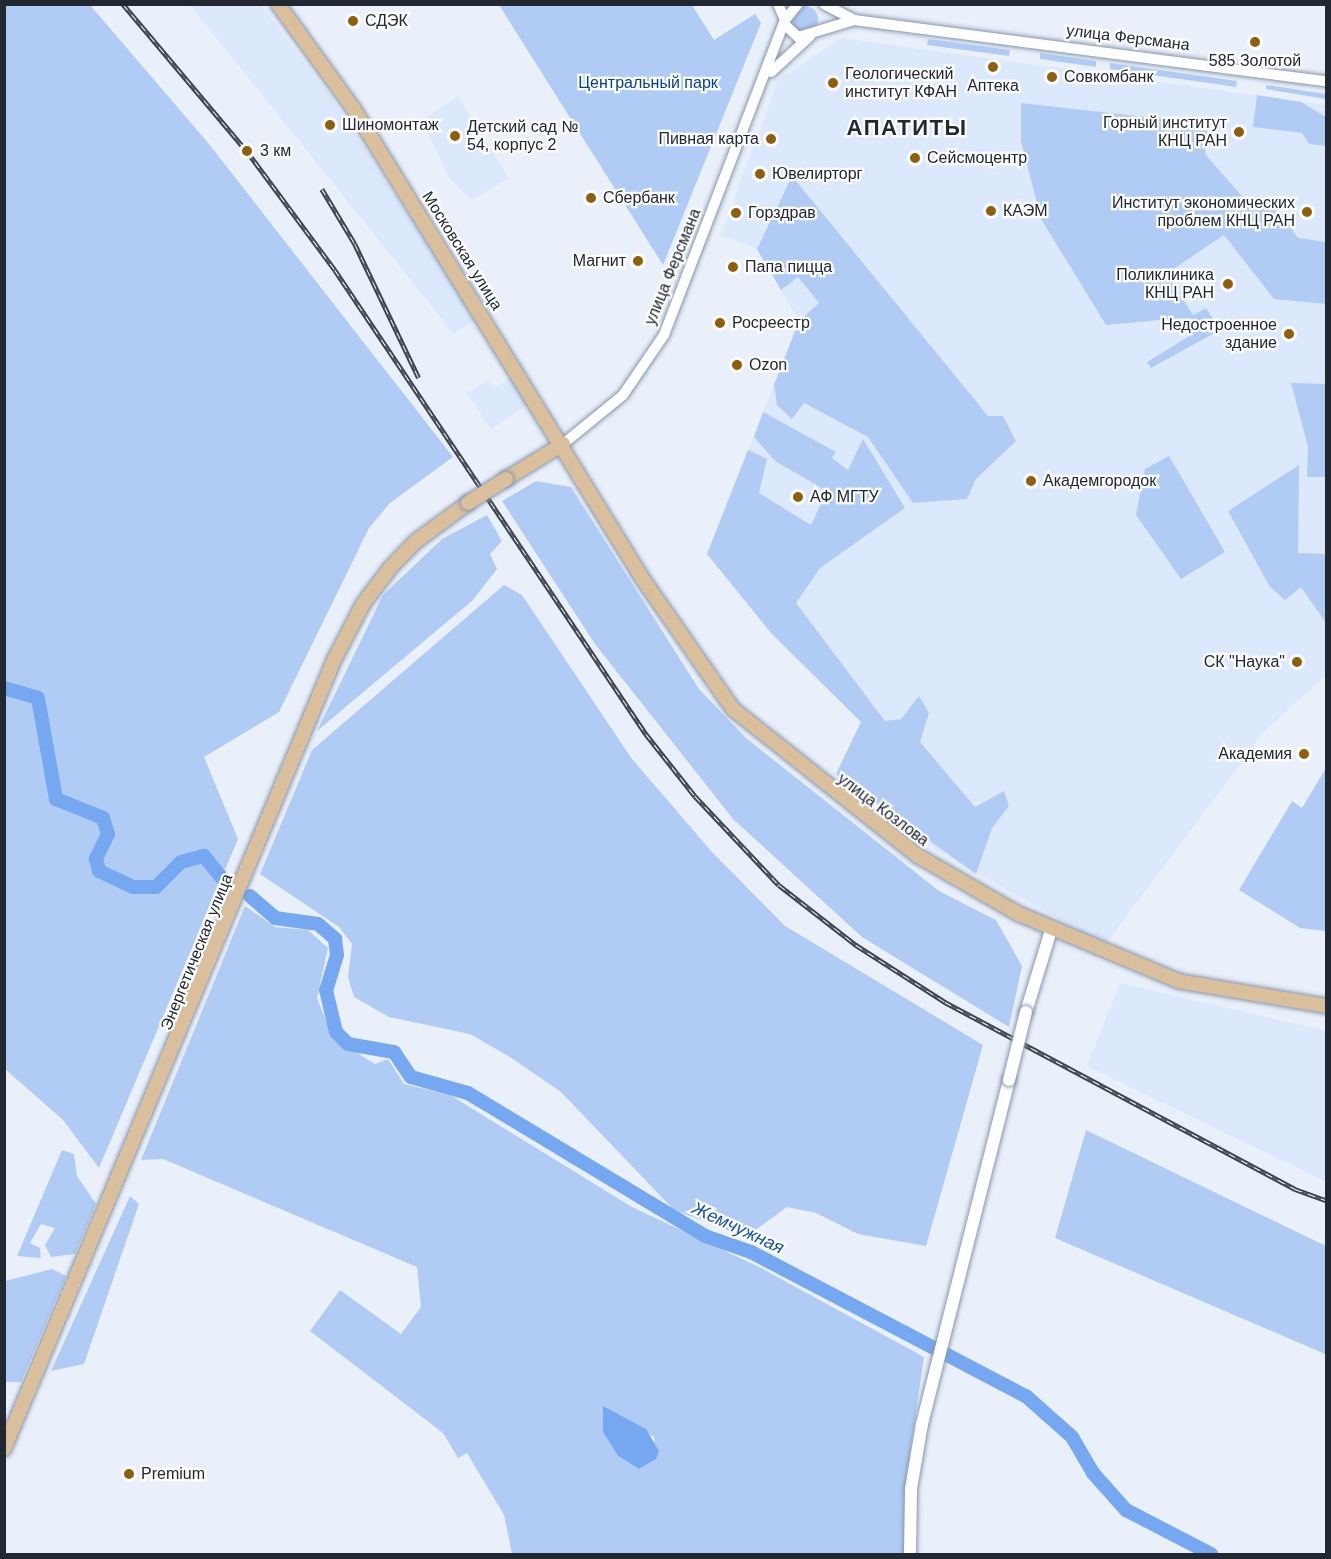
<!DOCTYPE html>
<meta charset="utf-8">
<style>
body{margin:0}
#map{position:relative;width:1331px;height:1559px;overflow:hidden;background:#e9f0fa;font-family:Helvetica,sans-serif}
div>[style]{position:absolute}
.built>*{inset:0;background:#dce9fc}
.green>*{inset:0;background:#b0ccf5}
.round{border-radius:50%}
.water>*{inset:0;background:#76a7f1}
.river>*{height:14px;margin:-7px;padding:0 7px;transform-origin:7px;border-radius:7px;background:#76a7f1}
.roads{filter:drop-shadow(0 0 2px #8796ae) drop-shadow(0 0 2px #8796ae)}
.tertiary>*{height:10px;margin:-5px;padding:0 5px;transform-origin:5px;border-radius:5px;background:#fff}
.secondary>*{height:12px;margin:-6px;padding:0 6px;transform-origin:6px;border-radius:6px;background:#fff}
.primary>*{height:14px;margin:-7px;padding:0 7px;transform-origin:7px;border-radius:7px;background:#dabf9c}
.rail>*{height:4.5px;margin-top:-2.25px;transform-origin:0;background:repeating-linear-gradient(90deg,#fdfdfd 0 7px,#3d444d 0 14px);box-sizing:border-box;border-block:2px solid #3d444d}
.bridges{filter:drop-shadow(0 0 2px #8796ae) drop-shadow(0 0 2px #8796ae)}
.secondary-bridge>*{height:12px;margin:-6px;padding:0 6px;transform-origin:6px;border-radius:6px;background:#fff}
.primary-bridge>*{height:14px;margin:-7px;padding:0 7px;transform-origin:7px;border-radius:7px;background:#dabf9c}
.dots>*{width:16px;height:16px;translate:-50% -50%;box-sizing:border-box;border:3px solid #fdfdfd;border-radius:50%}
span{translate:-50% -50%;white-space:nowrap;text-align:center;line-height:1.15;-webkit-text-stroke:4.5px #fdfdfd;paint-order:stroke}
.poi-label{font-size:16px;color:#212831}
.left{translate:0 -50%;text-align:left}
.right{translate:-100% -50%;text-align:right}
.street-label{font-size:16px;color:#212831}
.park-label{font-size:16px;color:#004196}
.water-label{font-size:18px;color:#1551a7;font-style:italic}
.district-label{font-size:22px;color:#212831;font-weight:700;letter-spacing:1.5px}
.frame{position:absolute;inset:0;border:6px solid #212831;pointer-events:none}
</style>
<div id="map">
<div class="built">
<i style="clip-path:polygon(190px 5px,261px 5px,330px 95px,476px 319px,454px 334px)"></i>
<i style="clip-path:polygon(841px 38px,1326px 105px,1326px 674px,1264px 732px,1105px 945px,934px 849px,836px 774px,861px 722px,772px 634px,707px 554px,799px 321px,757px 249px,721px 235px,778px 80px)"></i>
<i style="clip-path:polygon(458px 96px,509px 178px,472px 200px,449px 178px,422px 121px)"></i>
<i style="clip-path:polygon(512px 377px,530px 404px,491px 429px,467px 393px,488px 380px,494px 388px)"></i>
<i style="clip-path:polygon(1120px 983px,1326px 1031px,1326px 1182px,1087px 1066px)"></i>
</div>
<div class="green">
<i style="clip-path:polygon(5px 4px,90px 5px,209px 144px,453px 457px,390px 503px,369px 528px,279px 712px,204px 757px,238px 839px,99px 1168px,63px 1120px,5px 1069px)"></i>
<i style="clip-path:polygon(499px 5px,692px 5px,714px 40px,755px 14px,761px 23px,663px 265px)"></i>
<i class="round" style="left:792px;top:6px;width:26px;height:26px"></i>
<i style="clip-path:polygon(928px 39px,1010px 50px,1009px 56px,927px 45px)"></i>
<i style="clip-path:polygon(1040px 53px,1096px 61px,1096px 67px,1040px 59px)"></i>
<i style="clip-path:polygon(1110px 63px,1237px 81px,1236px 87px,1110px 69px)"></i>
<i style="clip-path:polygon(1266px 85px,1326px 94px,1326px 99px,1266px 89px)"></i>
<i style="clip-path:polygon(1257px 95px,1301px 102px,1326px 117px,1326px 146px,1309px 144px,1302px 133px,1253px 127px)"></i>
<i style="clip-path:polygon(1021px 103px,1208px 124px,1205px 154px,1247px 202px,1276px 206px,1298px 238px,1326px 242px,1326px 304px,1274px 299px,1224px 235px,1175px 268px,1173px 284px,1193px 315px,1206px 308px,1220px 330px,1151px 368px,1147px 362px,1193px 334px,1182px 318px,1106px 325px,1041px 219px,1021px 141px)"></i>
<i style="clip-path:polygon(792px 176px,988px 416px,1003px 416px,1016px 441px,976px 479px,967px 499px,913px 503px,868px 437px,804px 403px,792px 419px,777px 405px,774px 385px,799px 321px,819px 303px,798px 277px,781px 290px,757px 249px)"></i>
<i style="clip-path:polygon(1291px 383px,1326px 384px,1326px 477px,1307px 477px,1308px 447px)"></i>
<i style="clip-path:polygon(763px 412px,836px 452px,832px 458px,848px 470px,863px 439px,905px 508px,820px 568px,796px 603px,885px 721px,901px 719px,919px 696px,929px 713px,920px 742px,975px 807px,1004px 791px,1009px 806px,992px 828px,976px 874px,836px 774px,861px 722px,772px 634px,707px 554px,748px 450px,767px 459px,759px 493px,811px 525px,827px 491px,775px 461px,754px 437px)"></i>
<i style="clip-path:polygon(1169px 456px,1225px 552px,1181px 579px,1136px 515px,1145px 469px)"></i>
<i style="clip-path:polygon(1299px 465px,1298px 553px,1326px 554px,1326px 623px,1301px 587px,1285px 600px,1270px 587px,1228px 511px)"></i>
<i style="clip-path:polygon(536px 481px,571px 487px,699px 689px,746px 738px,939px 891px,996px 920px,1022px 966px,1009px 1027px,862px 937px,733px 819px,595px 644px,502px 501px)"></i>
<i style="clip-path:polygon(487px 515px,502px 541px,490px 554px,497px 569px,473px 600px,317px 731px,383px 595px,442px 539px)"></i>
<i style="clip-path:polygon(504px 585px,522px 595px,632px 759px,712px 852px,785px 926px,983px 1045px,926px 1246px,858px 1234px,816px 1213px,787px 1207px,746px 1237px,674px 1210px,561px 1092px,510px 1057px,470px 1034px,389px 1017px,354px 997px,348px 977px,352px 944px,339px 927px,260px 874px,312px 750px)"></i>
<i style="clip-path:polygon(1326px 768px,1326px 931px,1300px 928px,1239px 890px,1292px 801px,1302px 808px)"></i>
<i style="clip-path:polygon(evenodd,245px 906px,275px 927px,308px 930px,328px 948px,317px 998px,333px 1038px,375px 1064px,388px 1059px,404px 1084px,450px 1095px,632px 1207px,759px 1267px,924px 1357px,907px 1474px,906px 1554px,512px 1554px,504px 1515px,467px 1453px,458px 1458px,443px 1433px,310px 1331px,340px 1290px,401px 1334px,421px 1307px,417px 1267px,163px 1159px,141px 1160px,245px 906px,603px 1407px,654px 1437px,656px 1459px,639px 1469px,618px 1456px,603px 1432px,603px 1407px)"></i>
<i style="clip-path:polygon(1086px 1130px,1326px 1246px,1325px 1354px,1055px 1238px)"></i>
<i style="clip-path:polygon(62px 1150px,74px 1154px,77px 1176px,96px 1204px,75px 1254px,51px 1257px,45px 1245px,55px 1228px,41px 1224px,30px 1243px,40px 1248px,41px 1258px,17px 1256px)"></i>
<i style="clip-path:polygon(130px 1196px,139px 1204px,84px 1364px,51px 1371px)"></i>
<i style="clip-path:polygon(52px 1269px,66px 1276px,21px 1382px,5px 1382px,5px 1281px)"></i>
</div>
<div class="water">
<i style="clip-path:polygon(603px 1406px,646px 1429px,659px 1451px,656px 1459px,639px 1469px,618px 1456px,603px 1432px)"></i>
</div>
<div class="river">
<i style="left:4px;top:688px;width:35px;rotate:16deg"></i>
<i style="left:38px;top:698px;width:103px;rotate:79.9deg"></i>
<i style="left:56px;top:799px;width:51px;rotate:22deg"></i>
<i style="left:103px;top:818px;width:17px;rotate:73deg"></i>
<i style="left:108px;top:834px;width:28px;rotate:116deg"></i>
<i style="left:96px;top:859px;width:12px;rotate:76deg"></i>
<i style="left:99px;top:871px;width:38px;rotate:25deg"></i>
<i style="left:133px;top:887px;width:23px"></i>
<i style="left:156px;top:887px;width:35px;rotate:-45deg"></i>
<i style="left:181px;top:862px;width:24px;rotate:-15deg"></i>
<i style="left:204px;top:856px;width:40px;rotate:51deg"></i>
<i style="left:250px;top:896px;width:33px;rotate:41deg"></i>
<i style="left:275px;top:918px;width:43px;rotate:7.9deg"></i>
<i style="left:318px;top:924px;width:23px;rotate:41deg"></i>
<i style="left:335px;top:939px;width:16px;rotate:83deg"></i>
<i style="left:337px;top:955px;width:37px;rotate:107deg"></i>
<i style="left:326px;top:990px;width:43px;rotate:76.6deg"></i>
<i style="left:336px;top:1032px;width:17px;rotate:45deg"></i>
<i style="left:348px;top:1044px;width:47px;rotate:9.9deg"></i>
<i style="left:394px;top:1052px;width:30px;rotate:56deg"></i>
<i style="left:411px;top:1077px;width:59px;rotate:15.7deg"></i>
<i style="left:468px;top:1093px;width:277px;rotate:31.1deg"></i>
<i style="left:705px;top:1236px;width:49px;rotate:19.2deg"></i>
<i style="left:751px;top:1252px;width:312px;rotate:27.7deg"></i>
<i style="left:1027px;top:1397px;width:60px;rotate:41.6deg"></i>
<i style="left:1072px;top:1437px;width:42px;rotate:59.7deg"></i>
<i style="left:1093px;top:1473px;width:50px;rotate:48.3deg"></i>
<i style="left:1126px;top:1510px;width:96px;rotate:27.4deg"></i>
</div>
<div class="roads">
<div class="tertiary">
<i style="left:778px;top:4px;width:17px;rotate:66deg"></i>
<i style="left:824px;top:4px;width:34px;rotate:28deg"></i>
<i style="left:784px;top:24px;width:19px;rotate:43deg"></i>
<i style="left:798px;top:37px;width:59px;rotate:-16.9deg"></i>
<i style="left:854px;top:20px;width:476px;rotate:7.4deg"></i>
<i style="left:771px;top:72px;width:53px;rotate:-42.7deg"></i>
<i style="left:563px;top:444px;width:77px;rotate:-39.2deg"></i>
<i style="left:623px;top:395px;width:73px;rotate:-55.7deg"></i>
<i style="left:664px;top:335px;width:337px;rotate:-69deg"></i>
<i style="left:785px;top:20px;width:21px;rotate:-51deg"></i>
</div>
<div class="secondary">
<i style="left:1026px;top:1012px;width:86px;rotate:-73deg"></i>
<i style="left:910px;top:1554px;width:65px;rotate:-89.1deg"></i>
<i style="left:911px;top:1489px;width:66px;rotate:-80.4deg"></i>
<i style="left:922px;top:1424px;width:355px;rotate:-75.8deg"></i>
</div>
<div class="primary">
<i style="left:278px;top:4px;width:128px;rotate:54.2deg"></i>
<i style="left:353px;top:108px;width:552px;rotate:58.41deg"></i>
<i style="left:642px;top:578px;width:160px;rotate:55.2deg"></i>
<i style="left:733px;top:709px;width:236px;rotate:38.5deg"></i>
<i style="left:918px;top:856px;width:116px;rotate:29.9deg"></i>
<i style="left:1019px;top:914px;width:173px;rotate:22.8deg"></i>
<i style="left:1178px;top:981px;width:150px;rotate:9.6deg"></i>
<i style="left:506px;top:479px;width:67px;rotate:-31.6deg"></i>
<i style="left:4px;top:1449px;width:855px;rotate:-67.3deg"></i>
<i style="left:334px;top:660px;width:63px;rotate:-62.6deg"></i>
<i style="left:363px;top:604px;width:46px;rotate:-52.9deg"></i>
<i style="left:391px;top:567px;width:35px;rotate:-46deg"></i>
<i style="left:415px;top:542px;width:66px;rotate:-36.3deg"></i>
</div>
</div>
<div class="rail">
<i style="left:123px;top:4px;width:192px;rotate:49.9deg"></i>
<i style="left:247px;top:151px;width:148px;rotate:53.5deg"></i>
<i style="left:335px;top:270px;width:559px;rotate:56.17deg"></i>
<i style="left:646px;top:734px;width:79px;rotate:51.7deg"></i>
<i style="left:695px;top:796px;width:122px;rotate:46.7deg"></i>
<i style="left:779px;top:885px;width:98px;rotate:37.9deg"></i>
<i style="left:856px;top:945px;width:106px;rotate:32.6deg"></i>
<i style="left:945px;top:1002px;width:397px;rotate:28.1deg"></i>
<i style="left:1295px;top:1189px;width:33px;rotate:20deg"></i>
<i style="left:322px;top:189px;width:64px;rotate:59deg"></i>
<i style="left:355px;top:244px;width:148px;rotate:64.5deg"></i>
</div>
<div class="bridges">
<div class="secondary-bridge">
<i style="left:1009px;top:1080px;width:70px;rotate:-76deg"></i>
</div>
<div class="primary-bridge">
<i style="left:468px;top:503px;width:45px;rotate:-32.3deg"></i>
</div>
</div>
<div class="dots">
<i style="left:353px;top:21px;background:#8f5f0b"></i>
<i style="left:1255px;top:42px;background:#8f5f0b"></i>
<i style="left:993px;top:67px;background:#8f5f0b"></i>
<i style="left:1052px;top:77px;background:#8f5f0b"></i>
<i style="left:833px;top:83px;background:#8f5f0b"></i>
<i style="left:330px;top:125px;background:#8f5f0b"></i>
<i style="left:1239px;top:132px;background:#8f5f0b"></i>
<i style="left:455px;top:136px;background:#8f5f0b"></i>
<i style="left:771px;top:139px;background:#8f5f0b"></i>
<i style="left:247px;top:151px;background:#8f5f0b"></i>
<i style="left:915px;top:158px;background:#8f5f0b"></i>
<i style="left:760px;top:174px;background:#8f5f0b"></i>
<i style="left:591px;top:198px;background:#8f5f0b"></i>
<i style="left:991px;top:211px;background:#8f5f0b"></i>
<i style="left:1307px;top:212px;background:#8f5f0b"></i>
<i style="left:736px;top:213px;background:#8f5f0b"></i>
<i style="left:638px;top:261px;background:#8f5f0b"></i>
<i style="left:733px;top:267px;background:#8f5f0b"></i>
<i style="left:1228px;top:284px;background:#8f5f0b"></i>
<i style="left:720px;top:323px;background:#8f5f0b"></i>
<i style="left:1289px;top:334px;background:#8f5f0b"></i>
<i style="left:737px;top:365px;background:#8f5f0b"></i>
<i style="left:1031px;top:481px;background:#8f5f0b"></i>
<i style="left:798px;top:497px;background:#8f5f0b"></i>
<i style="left:1297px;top:662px;background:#8f5f0b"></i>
<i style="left:1304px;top:754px;background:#8f5f0b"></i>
<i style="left:129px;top:1474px;background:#8f5f0b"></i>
</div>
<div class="poi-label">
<span class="left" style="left:365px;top:21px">СДЭК</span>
<span style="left:1255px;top:61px">585 Золотой</span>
<span class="left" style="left:845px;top:83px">Геологический<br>институт КФАН</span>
<span class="left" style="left:1064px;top:77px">Совкомбанк</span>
<span style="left:993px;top:86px">Аптека</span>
<span class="right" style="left:1227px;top:132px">Горный институт<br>КНЦ РАН</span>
<span class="left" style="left:342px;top:125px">Шиномонтаж</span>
<span class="left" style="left:467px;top:136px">Детский сад №<br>54, корпус 2</span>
<span class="right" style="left:759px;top:139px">Пивная карта</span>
<span class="left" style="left:260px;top:151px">3 км</span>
<span class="left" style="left:927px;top:158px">Сейсмоцентр</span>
<span class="left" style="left:772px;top:174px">Ювелирторг</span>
<span class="left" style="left:603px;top:198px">Сбербанк</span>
<span class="right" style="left:1295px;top:212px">Институт экономических<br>проблем КНЦ РАН</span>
<span class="left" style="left:1003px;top:211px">КАЭМ</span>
<span class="left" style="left:748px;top:213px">Горздрав</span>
<span class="right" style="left:626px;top:261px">Магнит</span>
<span class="left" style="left:745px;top:267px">Папа пицца</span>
<span class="right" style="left:1214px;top:284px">Поликлиника<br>КНЦ РАН</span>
<span class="left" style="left:732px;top:323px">Росреестр</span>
<span class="right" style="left:1277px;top:334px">Недостроенное<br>здание</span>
<span class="left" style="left:749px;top:365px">Ozon</span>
<span class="left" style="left:1043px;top:481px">Академгородок</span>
<span class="left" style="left:810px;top:497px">АФ МГТУ</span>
<span class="right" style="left:1285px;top:662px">СК "Наука"</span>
<span class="right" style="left:1292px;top:754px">Академия</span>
<span class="left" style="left:141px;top:1474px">Premium</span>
</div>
<div class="street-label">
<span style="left:1128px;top:38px;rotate:7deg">улица Ферсмана</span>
<span style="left:462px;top:251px;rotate:58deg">Московская улица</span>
<span style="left:673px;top:267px;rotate:-68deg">улица Ферсмана</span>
<span style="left:883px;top:810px;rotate:37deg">улица Козлова</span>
<span style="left:197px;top:952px;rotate:-68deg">Энергетическая улица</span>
</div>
<div class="park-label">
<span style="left:648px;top:83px">Центральный парк</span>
</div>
<div class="water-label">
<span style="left:738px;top:1228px;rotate:25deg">Жемчужная</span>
</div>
<div class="district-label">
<span style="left:907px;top:128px">АПАТИТЫ</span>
</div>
<div class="frame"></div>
</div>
